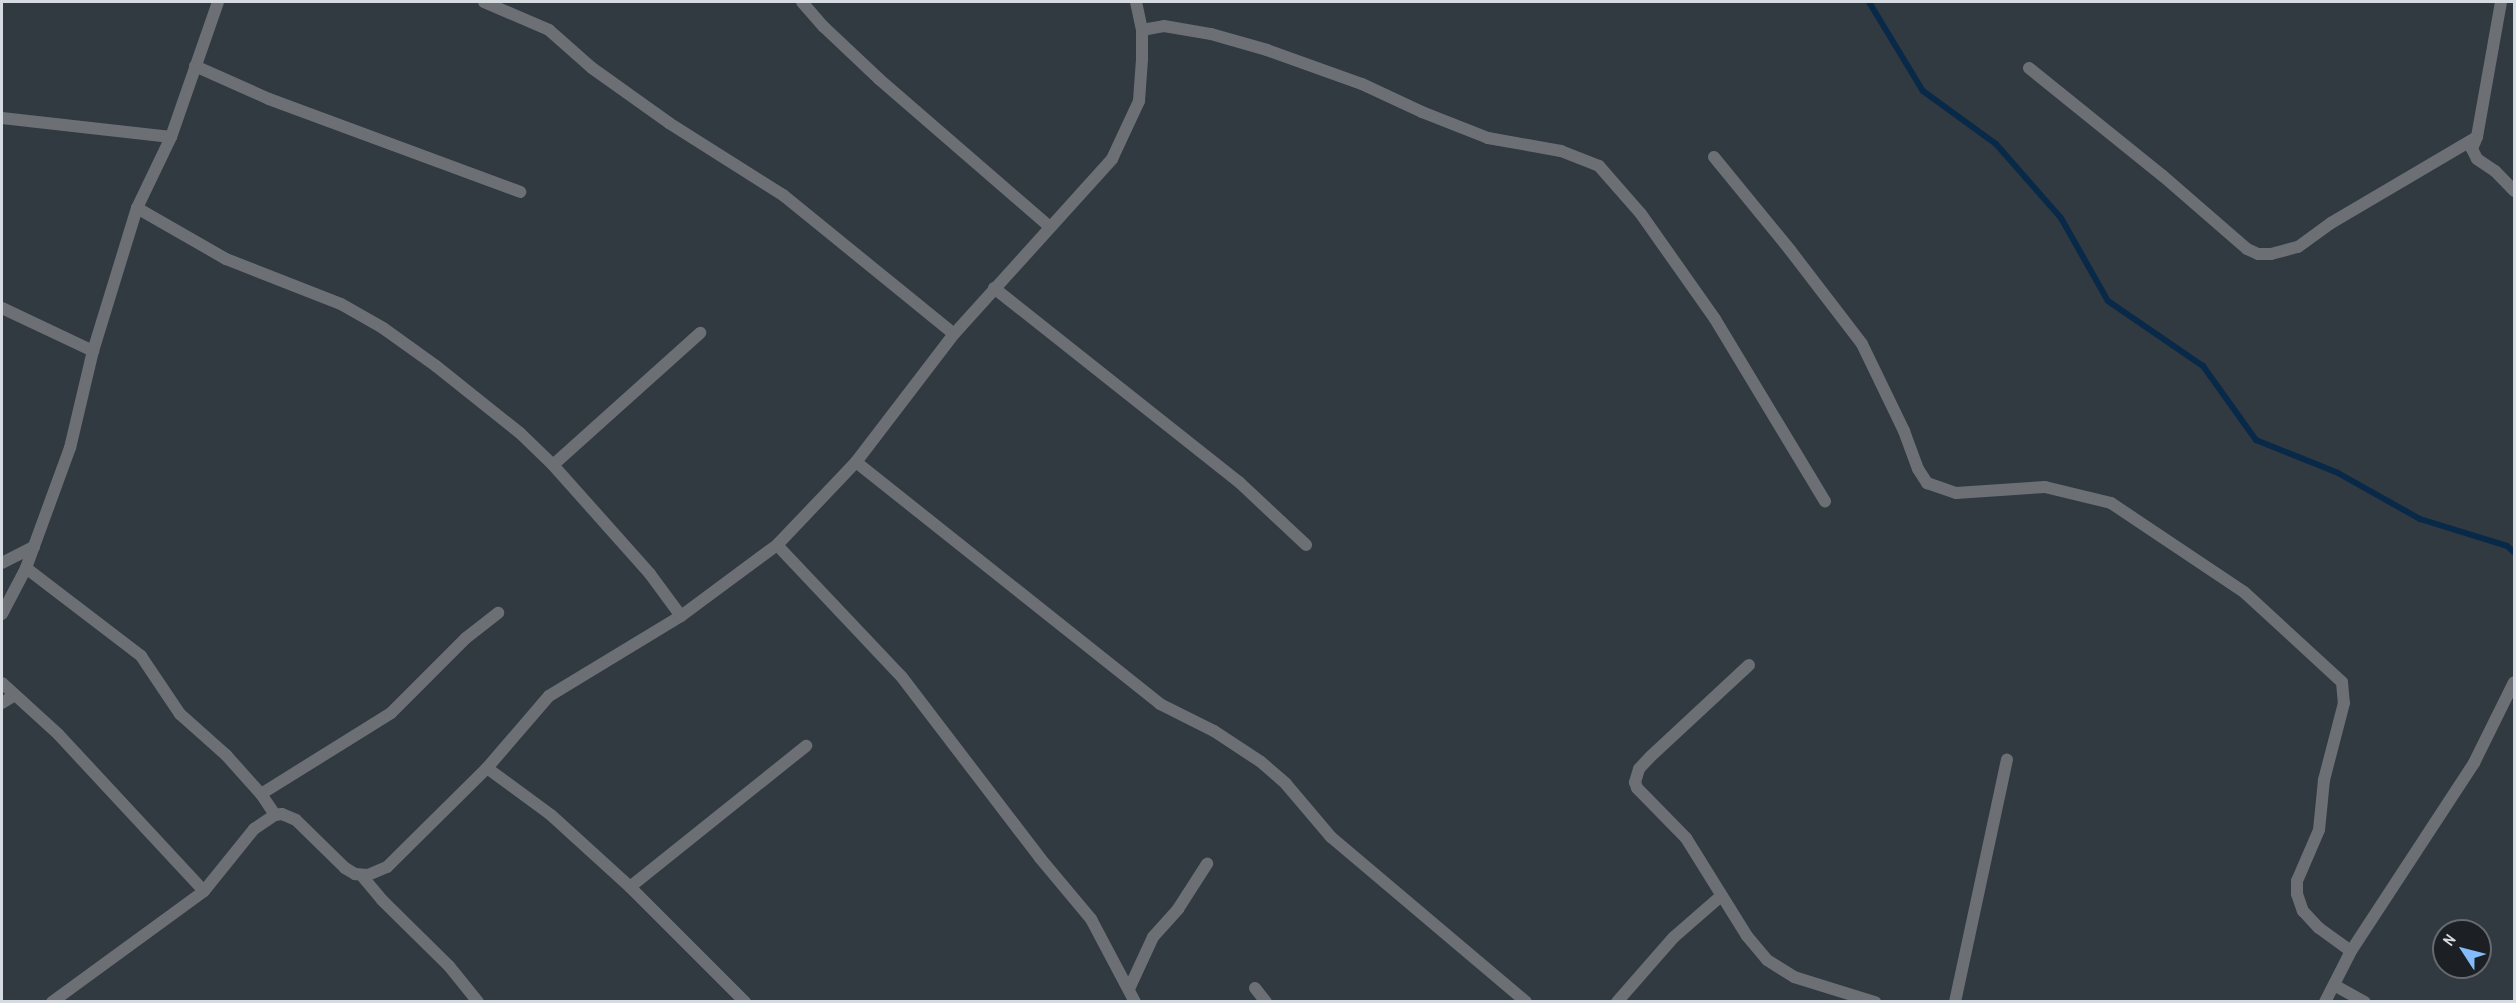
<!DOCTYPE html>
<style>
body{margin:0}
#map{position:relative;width:2516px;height:1003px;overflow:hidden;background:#313941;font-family:"Archivo Narrow",sans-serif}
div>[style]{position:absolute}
.stream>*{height:6px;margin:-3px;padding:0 3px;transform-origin:3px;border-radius:3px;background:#092948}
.street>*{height:12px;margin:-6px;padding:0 6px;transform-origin:6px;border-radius:6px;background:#6c7075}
span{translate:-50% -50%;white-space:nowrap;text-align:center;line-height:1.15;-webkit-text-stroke:6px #1c1f23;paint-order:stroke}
.frame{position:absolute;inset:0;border:3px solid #d6dbe1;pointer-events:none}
.north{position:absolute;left:2432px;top:919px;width:60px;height:60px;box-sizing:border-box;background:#1c1f23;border:2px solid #666a6f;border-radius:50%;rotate:306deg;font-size:16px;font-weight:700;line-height:24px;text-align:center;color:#d6dbe1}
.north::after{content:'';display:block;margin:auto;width:21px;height:27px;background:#82bcfa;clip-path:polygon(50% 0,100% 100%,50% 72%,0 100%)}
</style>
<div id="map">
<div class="stream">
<i style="left:1869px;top:2px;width:104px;rotate:58.8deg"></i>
<i style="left:1923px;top:91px;width:90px;rotate:36deg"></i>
<i style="left:1996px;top:144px;width:98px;rotate:48.7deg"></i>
<i style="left:2061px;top:218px;width:95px;rotate:60.5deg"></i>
<i style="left:2108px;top:301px;width:115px;rotate:34.4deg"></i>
<i style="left:2203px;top:366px;width:91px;rotate:54.4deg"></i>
<i style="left:2256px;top:440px;width:88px;rotate:21.9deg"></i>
<i style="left:2338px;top:473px;width:94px;rotate:29.3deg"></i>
<i style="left:2420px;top:519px;width:91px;rotate:17.2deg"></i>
<i style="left:2507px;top:546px;width:9px;rotate:41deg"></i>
</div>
<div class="street">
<i style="left:484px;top:2px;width:71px;rotate:23.3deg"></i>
<i style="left:549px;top:30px;width:57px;rotate:41.5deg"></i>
<i style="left:592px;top:68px;width:95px;rotate:35.5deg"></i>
<i style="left:669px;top:123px;width:135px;rotate:32.3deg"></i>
<i style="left:783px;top:195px;width:220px;rotate:39.1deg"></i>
<i style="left:802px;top:2px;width:33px;rotate:49deg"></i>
<i style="left:824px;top:27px;width:76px;rotate:43.4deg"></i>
<i style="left:879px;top:79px;width:225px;rotate:40.9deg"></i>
<i style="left:2501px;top:2px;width:137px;rotate:100.1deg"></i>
<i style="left:2477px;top:137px;width:13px;rotate:113deg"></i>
<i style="left:2472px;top:149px;width:11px;rotate:63deg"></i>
<i style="left:2477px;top:159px;width:22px;rotate:34deg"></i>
<i style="left:2495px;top:171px;width:28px;rotate:46deg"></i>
<i style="left:1142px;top:30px;width:22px;rotate:-10deg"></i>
<i style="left:1164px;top:26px;width:48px;rotate:9.7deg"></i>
<i style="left:1211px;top:34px;width:58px;rotate:15.9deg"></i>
<i style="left:1267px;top:50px;width:101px;rotate:19.7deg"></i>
<i style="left:1362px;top:84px;width:66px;rotate:25deg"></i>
<i style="left:1422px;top:112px;width:71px;rotate:21.5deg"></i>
<i style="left:1488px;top:138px;width:74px;rotate:10.1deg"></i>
<i style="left:1561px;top:151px;width:41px;rotate:21.5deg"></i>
<i style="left:1599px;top:166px;width:64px;rotate:48.8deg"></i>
<i style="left:1641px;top:214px;width:128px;rotate:54.8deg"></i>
<i style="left:1715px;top:319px;width:213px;rotate:58.9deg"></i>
<i style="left:195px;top:66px;width:81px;rotate:24deg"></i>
<i style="left:269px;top:99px;width:268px;rotate:20.3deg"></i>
<i style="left:2029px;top:68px;width:172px;rotate:38.9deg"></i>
<i style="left:2163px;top:176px;width:111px;rotate:41deg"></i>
<i style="left:2247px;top:249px;width:12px;rotate:24deg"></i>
<i style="left:2258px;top:254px;width:13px"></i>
<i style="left:2271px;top:254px;width:28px;rotate:-15deg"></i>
<i style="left:2298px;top:247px;width:41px;rotate:-36deg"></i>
<i style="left:2331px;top:223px;width:169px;rotate:-30.5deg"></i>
<i style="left:2px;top:118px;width:170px;rotate:6.4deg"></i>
<i style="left:1714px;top:157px;width:120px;rotate:50.7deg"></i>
<i style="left:1790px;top:250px;width:118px;rotate:52.5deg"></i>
<i style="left:1862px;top:344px;width:97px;rotate:64.2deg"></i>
<i style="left:1904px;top:431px;width:40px;rotate:69.8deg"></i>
<i style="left:1918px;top:469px;width:17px;rotate:57deg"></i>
<i style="left:1927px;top:483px;width:31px;rotate:19deg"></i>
<i style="left:1956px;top:493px;width:89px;rotate:-3.9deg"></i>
<i style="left:2045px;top:487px;width:68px;rotate:13.6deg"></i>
<i style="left:2111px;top:503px;width:160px;rotate:33.8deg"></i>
<i style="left:2244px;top:592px;width:133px;rotate:42.6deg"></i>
<i style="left:2342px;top:682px;width:21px;rotate:85deg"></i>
<i style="left:2344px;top:703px;width:80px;rotate:104.6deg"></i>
<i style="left:2324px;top:780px;width:50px;rotate:95.7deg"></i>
<i style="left:2319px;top:830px;width:56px;rotate:113.3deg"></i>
<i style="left:2297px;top:881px;width:13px;rotate:90deg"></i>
<i style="left:2297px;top:894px;width:18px;rotate:71deg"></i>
<i style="left:2303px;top:911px;width:23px;rotate:47deg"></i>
<i style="left:2319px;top:928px;width:39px;rotate:36deg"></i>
<i style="left:137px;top:208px;width:103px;rotate:29.8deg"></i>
<i style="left:226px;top:259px;width:123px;rotate:21.4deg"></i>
<i style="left:341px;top:304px;width:48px;rotate:29.7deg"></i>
<i style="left:383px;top:328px;width:65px;rotate:35.6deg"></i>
<i style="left:436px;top:366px;width:107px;rotate:38.6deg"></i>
<i style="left:520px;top:433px;width:46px;rotate:44.1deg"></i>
<i style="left:553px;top:465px;width:146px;rotate:48.3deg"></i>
<i style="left:650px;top:574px;width:52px;rotate:53.6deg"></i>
<i style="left:994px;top:288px;width:313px;rotate:38.4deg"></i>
<i style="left:1239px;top:482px;width:92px;rotate:43.2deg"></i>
<i style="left:2px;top:308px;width:101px;rotate:25.3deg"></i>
<i style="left:856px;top:462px;width:389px;rotate:38.5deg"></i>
<i style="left:1160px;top:704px;width:60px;rotate:26.6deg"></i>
<i style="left:1214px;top:731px;width:56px;rotate:33.4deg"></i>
<i style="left:1261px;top:762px;width:33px;rotate:41deg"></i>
<i style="left:1286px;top:784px;width:70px;rotate:49.7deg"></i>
<i style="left:1331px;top:837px;width:255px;rotate:40.2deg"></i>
<i style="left:553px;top:465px;width:198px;rotate:-41.9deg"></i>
<i style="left:777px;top:545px;width:180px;rotate:46.6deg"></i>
<i style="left:901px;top:676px;width:229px;rotate:52.6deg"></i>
<i style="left:1040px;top:858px;width:80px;rotate:50.1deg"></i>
<i style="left:1091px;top:919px;width:94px;rotate:62.1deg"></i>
<i style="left:2px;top:563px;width:36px;rotate:-27deg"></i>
<i style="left:26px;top:568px;width:145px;rotate:37.4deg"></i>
<i style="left:141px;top:656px;width:70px;rotate:56.1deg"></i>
<i style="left:180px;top:714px;width:62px;rotate:41.7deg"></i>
<i style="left:226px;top:755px;width:52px;rotate:48.1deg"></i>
<i style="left:261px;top:794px;width:25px;rotate:56deg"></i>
<i style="left:2px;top:614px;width:52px;rotate:-62.4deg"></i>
<i style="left:26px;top:568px;width:128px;rotate:-69.9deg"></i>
<i style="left:70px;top:448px;width:100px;rotate:-76.7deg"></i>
<i style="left:93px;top:351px;width:150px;rotate:-72.9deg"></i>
<i style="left:137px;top:208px;width:79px;rotate:-64.4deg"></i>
<i style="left:171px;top:137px;width:143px;rotate:-70.8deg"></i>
<i style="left:1749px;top:665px;width:135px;rotate:137.1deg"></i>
<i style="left:1650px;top:757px;width:16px;rotate:133deg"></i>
<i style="left:1639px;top:769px;width:14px;rotate:107deg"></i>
<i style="left:1635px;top:782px;width:6px;rotate:72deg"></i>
<i style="left:1637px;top:788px;width:70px;rotate:45.6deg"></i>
<i style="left:1686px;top:838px;width:115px;rotate:58.1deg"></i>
<i style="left:1747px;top:936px;width:31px;rotate:50deg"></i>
<i style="left:1767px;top:960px;width:32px;rotate:32deg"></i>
<i style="left:1794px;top:977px;width:85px;rotate:17.2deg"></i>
<i style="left:2px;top:683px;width:76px;rotate:42.3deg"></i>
<i style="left:58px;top:734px;width:214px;rotate:47.1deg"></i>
<i style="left:2px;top:703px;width:13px;rotate:-32deg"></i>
<i style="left:487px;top:768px;width:79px;rotate:36.3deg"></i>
<i style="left:551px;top:815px;width:107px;rotate:42.3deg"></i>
<i style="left:630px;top:887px;width:163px;rotate:45deg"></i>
<i style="left:261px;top:794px;width:153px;rotate:-31.9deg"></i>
<i style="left:391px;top:713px;width:106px;rotate:-45deg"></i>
<i style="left:466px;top:638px;width:41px;rotate:-38deg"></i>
<i style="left:362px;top:876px;width:31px;rotate:50deg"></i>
<i style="left:382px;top:900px;width:94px;rotate:44.6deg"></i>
<i style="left:449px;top:966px;width:46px;rotate:51.1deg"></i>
<i style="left:630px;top:887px;width:226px;rotate:-38.7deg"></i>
<i style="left:2334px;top:985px;width:35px;rotate:29deg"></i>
<i style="left:1255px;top:988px;width:18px;rotate:52deg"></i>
<i style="left:1129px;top:989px;width:57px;rotate:-65.2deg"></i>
<i style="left:1153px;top:937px;width:38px;rotate:-48deg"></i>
<i style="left:1178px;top:909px;width:54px;rotate:-57.2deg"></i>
<i style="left:52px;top:1002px;width:188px;rotate:-36.1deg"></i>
<i style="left:204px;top:891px;width:80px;rotate:-51.1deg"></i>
<i style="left:254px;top:829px;width:25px;rotate:-34deg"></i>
<i style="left:275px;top:815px;width:7px;rotate:-8deg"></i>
<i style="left:282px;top:814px;width:15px;rotate:23deg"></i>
<i style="left:296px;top:820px;width:69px;rotate:44.4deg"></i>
<i style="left:345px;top:868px;width:12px;rotate:31deg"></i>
<i style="left:355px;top:874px;width:13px;rotate:4deg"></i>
<i style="left:368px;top:875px;width:21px;rotate:-23deg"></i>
<i style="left:387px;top:867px;width:141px;rotate:-44.7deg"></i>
<i style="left:487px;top:768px;width:95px;rotate:-49.3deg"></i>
<i style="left:549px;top:696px;width:154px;rotate:-31.2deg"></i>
<i style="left:681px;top:616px;width:119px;rotate:-36.5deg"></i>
<i style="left:777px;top:545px;width:115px;rotate:-46.4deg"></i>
<i style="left:856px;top:462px;width:161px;rotate:-52.6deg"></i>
<i style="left:954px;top:334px;width:236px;rotate:-47.9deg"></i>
<i style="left:1112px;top:159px;width:64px;rotate:-65deg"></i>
<i style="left:1139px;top:101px;width:42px;rotate:-85.9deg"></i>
<i style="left:1142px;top:59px;width:29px;rotate:-90deg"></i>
<i style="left:1142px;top:30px;width:29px;rotate:-102deg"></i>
<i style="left:1617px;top:1002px;width:86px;rotate:-48.8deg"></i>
<i style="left:1674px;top:937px;width:62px;rotate:-41.1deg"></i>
<i style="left:1955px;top:1002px;width:248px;rotate:-77.9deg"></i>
<i style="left:2325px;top:1002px;width:57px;rotate:-63deg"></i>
<i style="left:2351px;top:951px;width:225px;rotate:-56.8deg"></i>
<i style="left:2474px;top:763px;width:90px;rotate:-63.7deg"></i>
</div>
<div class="frame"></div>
<div class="north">N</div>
</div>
